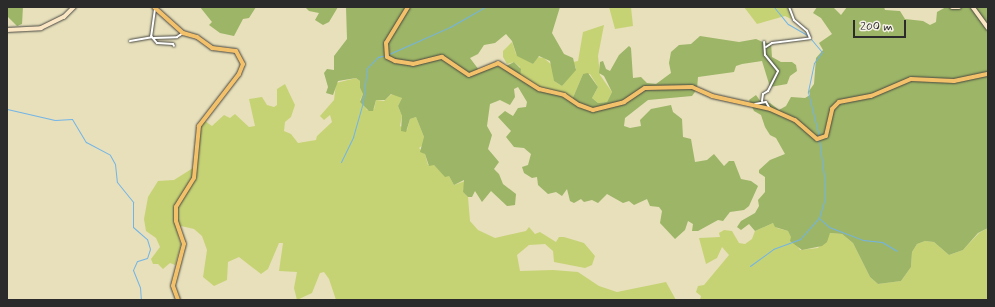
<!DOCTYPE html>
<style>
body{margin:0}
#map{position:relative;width:995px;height:307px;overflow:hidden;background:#e7e0bb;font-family:Mynerve,sans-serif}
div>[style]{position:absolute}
.green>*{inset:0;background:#c6d374}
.forest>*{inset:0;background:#9cb566}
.stream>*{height:1px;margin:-0.5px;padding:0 0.5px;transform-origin:0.5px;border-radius:0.5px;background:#73b4e7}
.roads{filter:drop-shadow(0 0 1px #474641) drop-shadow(0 0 1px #474641)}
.street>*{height:2px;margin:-1px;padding:0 1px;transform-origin:1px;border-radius:1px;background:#fff}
.secondary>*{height:3.5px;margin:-1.75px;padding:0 1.75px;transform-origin:1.75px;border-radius:1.75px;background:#fbe6c4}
.primary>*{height:4px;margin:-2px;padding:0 2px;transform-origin:2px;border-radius:2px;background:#f4c16b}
span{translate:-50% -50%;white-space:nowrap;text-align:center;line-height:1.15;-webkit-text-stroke:3px #f7f3e8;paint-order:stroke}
.frame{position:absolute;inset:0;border:8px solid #2b2b2b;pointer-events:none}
.scale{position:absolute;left:853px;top:20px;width:53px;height:18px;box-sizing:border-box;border:2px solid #2b2b2b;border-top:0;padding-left:5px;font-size:12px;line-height:14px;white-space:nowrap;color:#2b2b2b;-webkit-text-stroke:3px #f7f3e8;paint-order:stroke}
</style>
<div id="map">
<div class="green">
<i style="clip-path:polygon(609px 7px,631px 7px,633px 26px,615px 29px)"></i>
<i style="clip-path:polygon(744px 7px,789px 7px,791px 19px,785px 16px,757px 24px)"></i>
<i style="clip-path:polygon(604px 25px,598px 56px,600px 75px,612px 92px,607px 102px,598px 103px,592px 98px,598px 87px,590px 74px,583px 74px,572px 100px,549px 92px,520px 77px,520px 67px,514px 62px,507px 64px,503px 57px,503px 51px,512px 42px,516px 54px,533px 64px,537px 57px,544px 58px,553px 66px,554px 81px,562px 86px,576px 68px,573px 62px,578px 61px,583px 32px)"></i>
<i style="clip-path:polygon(356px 78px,360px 81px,360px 88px,363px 94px,360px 100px,367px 110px,374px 109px,376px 100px,384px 101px,393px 93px,402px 98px,398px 106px,402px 116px,400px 126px,407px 130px,410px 119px,416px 117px,424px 137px,424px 144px,419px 148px,425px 154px,428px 165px,434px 165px,445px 176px,449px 176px,454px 185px,465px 181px,463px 192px,468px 197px,470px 221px,478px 230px,495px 238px,526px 231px,529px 227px,535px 234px,540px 232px,556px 242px,559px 237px,564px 237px,584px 243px,595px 256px,592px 265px,585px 268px,554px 262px,553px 251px,545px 244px,529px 245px,517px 255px,520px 271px,553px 270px,578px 272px,599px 286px,617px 292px,666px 282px,676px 300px,336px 300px,329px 279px,324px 272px,320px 273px,312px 293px,297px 300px,294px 288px,297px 272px,279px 271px,283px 243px,279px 243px,268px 269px,261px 274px,239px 257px,228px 262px,227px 280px,214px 286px,203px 277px,207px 250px,202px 236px,194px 229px,181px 226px,177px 231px,181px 245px,175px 265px,170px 263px,163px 269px,158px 264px,153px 264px,151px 259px,160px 247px,156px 238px,146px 231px,144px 219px,148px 197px,158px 181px,174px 180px,193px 168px,196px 133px,202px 119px,212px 126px,224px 115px,230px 118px,235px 114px,249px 127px,255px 126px,249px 99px,262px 97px,267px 105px,274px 107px,277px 105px,277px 89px,285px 84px,295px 105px,291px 117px,285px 122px,284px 131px,291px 134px,298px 143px,316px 140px,317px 136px,332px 122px,330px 115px,324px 120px,320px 116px,334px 100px,336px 83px)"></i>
<i style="clip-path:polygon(773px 223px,777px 228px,788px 231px,800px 250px,818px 248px,830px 233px,842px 234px,853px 243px,870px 277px,878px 284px,901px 281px,911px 267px,912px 252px,917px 244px,925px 241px,934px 242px,949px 255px,963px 250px,979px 233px,988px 228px,988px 300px,700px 300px,701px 296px,696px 292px,698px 286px,704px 285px,729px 255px,722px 247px,717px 258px,706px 264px,699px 238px,720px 237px,719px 233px,724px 230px,732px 231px,739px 243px,745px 244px,752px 239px,755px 231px)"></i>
</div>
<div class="forest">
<i style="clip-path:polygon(7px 7px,23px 7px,22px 24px,17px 26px,7px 16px)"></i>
<i style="clip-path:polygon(200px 7px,256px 7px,249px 18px,243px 19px,234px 36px,220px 33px,209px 25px,212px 22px)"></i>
<i style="clip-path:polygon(305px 7px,338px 7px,329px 22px,323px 25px,315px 20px,319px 13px,309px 11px)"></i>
<i style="clip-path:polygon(346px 7px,560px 7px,552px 33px,564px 54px,573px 58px,576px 70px,562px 86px,554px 81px,550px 61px,539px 56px,533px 64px,517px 56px,512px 41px,506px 34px,495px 43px,484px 45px,478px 54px,470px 58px,479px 70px,492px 66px,504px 67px,514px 62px,521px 69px,520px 77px,549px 92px,572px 100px,583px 74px,588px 73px,598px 87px,592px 98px,598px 103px,607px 102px,612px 92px,604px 76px,599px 73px,600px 62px,603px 61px,606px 69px,610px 71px,619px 55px,629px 46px,631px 48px,633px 78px,641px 77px,647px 83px,656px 84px,671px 73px,669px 63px,671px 52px,679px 45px,691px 44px,700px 36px,739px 42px,756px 39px,765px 43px,771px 43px,772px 57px,781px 62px,792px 62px,796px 65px,797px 71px,790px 76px,787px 84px,770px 87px,762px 61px,742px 64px,736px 66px,734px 72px,698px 77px,697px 89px,692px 96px,648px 100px,625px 118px,624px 126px,630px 128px,641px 126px,640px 120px,651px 109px,671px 105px,673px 112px,682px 119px,683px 137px,691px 139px,695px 162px,707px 160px,714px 154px,724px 166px,729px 161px,734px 161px,741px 179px,751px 181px,758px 186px,749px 206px,744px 210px,730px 212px,723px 221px,718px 220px,698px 231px,692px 231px,693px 224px,688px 221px,685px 230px,675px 239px,660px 223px,662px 211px,659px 207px,650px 206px,647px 199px,634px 205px,629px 201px,623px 203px,607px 194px,598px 203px,592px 200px,584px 202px,581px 199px,574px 203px,570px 201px,567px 189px,562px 196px,556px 192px,548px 194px,538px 185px,537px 177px,532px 178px,524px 173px,522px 167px,528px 165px,531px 154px,524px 148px,514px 147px,506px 137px,511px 131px,498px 117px,505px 111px,513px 116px,518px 108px,526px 107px,527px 102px,518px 87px,514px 89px,515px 97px,510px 105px,500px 100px,490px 104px,487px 126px,492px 135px,488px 149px,499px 162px,494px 169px,499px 174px,503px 184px,516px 194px,515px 205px,507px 206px,491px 191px,482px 202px,475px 191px,472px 197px,468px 197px,463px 192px,464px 180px,454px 185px,449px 176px,445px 177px,434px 165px,429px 166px,425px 154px,420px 152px,424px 137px,416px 117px,410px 119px,406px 132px,401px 131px,402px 116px,398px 106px,402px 98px,391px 94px,385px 100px,376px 100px,373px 111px,369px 111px,360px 102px,363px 94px,360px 88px,360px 81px,356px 78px,338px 81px,333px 95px,326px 93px,328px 87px,324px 73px,327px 69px,334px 70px,334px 56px,347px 39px)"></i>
<i style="clip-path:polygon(817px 7px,833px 7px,841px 15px,847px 7px,884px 7px,885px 10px,900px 11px,905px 19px,923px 21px,930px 25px,936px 22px,937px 12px,946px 7px,988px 7px,988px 228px,978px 233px,963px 250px,949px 255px,934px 242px,925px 241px,917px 244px,912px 252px,911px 267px,901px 281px,878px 284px,870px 277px,853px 243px,842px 234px,830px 233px,827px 242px,822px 246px,802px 250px,790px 241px,791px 237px,788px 231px,775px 227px,773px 223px,755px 231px,749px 224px,741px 230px,737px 227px,741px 221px,755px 213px,759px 206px,758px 200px,765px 192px,765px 177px,759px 173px,759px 170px,770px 160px,785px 154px,776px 138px,770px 135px,765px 127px,761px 115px,754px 111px,749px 100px,756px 95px,761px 102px,770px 103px,779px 110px,786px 106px,791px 97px,805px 98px,810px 95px,809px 91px,814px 84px,816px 58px,823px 50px,819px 43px,832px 34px,821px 18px,813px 13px)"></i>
</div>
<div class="stream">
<i style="left:774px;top:7px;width:22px;rotate:51deg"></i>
<i style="left:788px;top:24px;width:24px;rotate:30deg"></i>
<i style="left:811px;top:39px;width:17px;rotate:50deg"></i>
<i style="left:822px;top:52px;width:14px;rotate:126deg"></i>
<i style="left:814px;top:63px;width:30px;rotate:102deg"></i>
<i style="left:808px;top:92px;width:45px;rotate:76deg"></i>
<i style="left:389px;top:54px;width:67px;rotate:-23.9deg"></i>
<i style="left:450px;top:27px;width:40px;rotate:-29.7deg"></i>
<i style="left:7px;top:109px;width:49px;rotate:12.9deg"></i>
<i style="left:55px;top:120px;width:17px;rotate:-3deg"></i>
<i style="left:72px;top:119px;width:27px;rotate:59deg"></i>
<i style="left:86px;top:142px;width:27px;rotate:28deg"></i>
<i style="left:110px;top:155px;width:10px;rotate:61deg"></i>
<i style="left:115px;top:164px;width:18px;rotate:84deg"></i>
<i style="left:117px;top:182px;width:26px;rotate:51deg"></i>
<i style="left:133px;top:202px;width:25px;rotate:90deg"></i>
<i style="left:133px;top:227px;width:18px;rotate:41deg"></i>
<i style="left:147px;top:239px;width:10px;rotate:73deg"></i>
<i style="left:150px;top:249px;width:9px;rotate:108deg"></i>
<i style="left:147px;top:258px;width:10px;rotate:163deg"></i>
<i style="left:137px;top:261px;width:10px;rotate:114deg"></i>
<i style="left:133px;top:270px;width:18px;rotate:68deg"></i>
<i style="left:140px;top:287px;width:13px;rotate:86deg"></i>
<i style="left:341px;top:162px;width:28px;rotate:-64deg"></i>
<i style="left:353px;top:137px;width:37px;rotate:-74deg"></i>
<i style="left:363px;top:101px;width:33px;rotate:-83deg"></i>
<i style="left:367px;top:68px;width:16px;rotate:-45deg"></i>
<i style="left:378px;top:57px;width:8px;rotate:-14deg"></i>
<i style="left:819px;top:218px;width:13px;rotate:42deg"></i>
<i style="left:829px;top:227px;width:36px;rotate:21deg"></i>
<i style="left:863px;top:240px;width:19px;rotate:6deg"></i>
<i style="left:882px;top:242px;width:17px;rotate:31deg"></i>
<i style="left:750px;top:266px;width:29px;rotate:-36deg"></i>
<i style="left:773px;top:249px;width:29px;rotate:-20deg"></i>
<i style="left:800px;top:239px;width:28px;rotate:-48deg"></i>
<i style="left:819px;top:218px;width:21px;rotate:-73deg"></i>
<i style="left:825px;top:198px;width:15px;rotate:-90deg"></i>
<i style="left:825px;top:183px;width:44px;rotate:-97.8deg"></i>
</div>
<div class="roads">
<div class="street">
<i style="left:155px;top:9px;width:27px;rotate:98deg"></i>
<i style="left:151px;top:36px;width:9px;rotate:49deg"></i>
<i style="left:157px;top:43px;width:16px;rotate:4deg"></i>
<i style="left:173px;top:44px;width:2px;rotate:63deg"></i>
<i style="left:154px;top:38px;width:23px;rotate:-2deg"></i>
<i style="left:177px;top:37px;width:7px;rotate:-34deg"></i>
<i style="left:130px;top:41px;width:22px;rotate:-10deg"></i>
<i style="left:766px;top:47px;width:7px;rotate:-34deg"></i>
<i style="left:772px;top:43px;width:38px;rotate:-7deg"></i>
<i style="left:810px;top:38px;width:8px;rotate:-113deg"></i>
<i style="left:807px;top:31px;width:17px;rotate:-140deg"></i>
<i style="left:794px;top:20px;width:14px;rotate:-111deg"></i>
<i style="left:762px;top:101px;width:7px;rotate:-82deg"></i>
<i style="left:763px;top:94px;width:6px;rotate:-31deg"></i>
<i style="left:768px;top:91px;width:22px;rotate:-63deg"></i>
<i style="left:778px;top:71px;width:21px;rotate:-129deg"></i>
<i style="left:765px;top:55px;width:13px;rotate:-94deg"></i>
<i style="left:755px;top:104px;width:11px;rotate:-10deg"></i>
<i style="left:766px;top:102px;width:8px;rotate:60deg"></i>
</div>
<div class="secondary">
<i style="left:952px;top:7px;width:7px"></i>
<i style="left:973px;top:7px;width:26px;rotate:54deg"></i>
<i style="left:7px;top:30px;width:34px;rotate:-3deg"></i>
<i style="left:41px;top:28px;width:25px;rotate:-26deg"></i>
<i style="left:64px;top:17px;width:14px;rotate:-45deg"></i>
</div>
<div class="primary">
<i style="left:154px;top:7px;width:39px;rotate:42deg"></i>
<i style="left:183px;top:33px;width:15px;rotate:16deg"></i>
<i style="left:197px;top:37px;width:19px;rotate:36deg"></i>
<i style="left:212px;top:48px;width:24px;rotate:7deg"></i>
<i style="left:236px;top:51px;width:15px;rotate:62deg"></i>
<i style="left:243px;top:64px;width:11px;rotate:112deg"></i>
<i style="left:239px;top:74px;width:66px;rotate:127.6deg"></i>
<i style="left:199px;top:126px;width:52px;rotate:95.5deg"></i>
<i style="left:194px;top:178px;width:34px;rotate:122deg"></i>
<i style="left:176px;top:207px;width:14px;rotate:90deg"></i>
<i style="left:176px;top:221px;width:24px;rotate:71deg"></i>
<i style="left:184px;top:244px;width:43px;rotate:104.7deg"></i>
<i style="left:173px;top:286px;width:15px;rotate:70deg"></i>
<i style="left:408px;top:7px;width:42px;rotate:121.4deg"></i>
<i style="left:386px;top:43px;width:14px;rotate:86deg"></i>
<i style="left:387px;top:57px;width:9px;rotate:27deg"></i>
<i style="left:395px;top:61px;width:18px;rotate:9deg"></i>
<i style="left:413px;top:64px;width:30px;rotate:-14deg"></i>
<i style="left:442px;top:57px;width:32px;rotate:34deg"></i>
<i style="left:469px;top:75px;width:31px;rotate:-22deg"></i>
<i style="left:498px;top:63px;width:49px;rotate:32.4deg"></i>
<i style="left:539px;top:89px;width:26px;rotate:13deg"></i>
<i style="left:564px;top:95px;width:18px;rotate:34deg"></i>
<i style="left:579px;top:105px;width:15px;rotate:20deg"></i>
<i style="left:593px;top:110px;width:32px;rotate:-14deg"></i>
<i style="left:624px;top:102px;width:25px;rotate:-34deg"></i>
<i style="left:645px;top:88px;width:47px;rotate:-1.2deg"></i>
<i style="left:692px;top:87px;width:22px;rotate:24deg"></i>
<i style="left:712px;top:96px;width:59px;rotate:12.6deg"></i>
<i style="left:770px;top:109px;width:27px;rotate:24deg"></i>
<i style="left:795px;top:120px;width:29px;rotate:41deg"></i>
<i style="left:817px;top:139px;width:9px;rotate:-18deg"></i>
<i style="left:826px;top:136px;width:28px;rotate:-77deg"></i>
<i style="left:832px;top:109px;width:10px;rotate:-45deg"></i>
<i style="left:839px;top:102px;width:33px;rotate:-11deg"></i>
<i style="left:871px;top:96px;width:43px;rotate:-23deg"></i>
<i style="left:911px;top:79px;width:43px;rotate:2.7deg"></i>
<i style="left:954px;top:81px;width:35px;rotate:-12deg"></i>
</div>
</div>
<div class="frame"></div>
<div class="scale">200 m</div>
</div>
